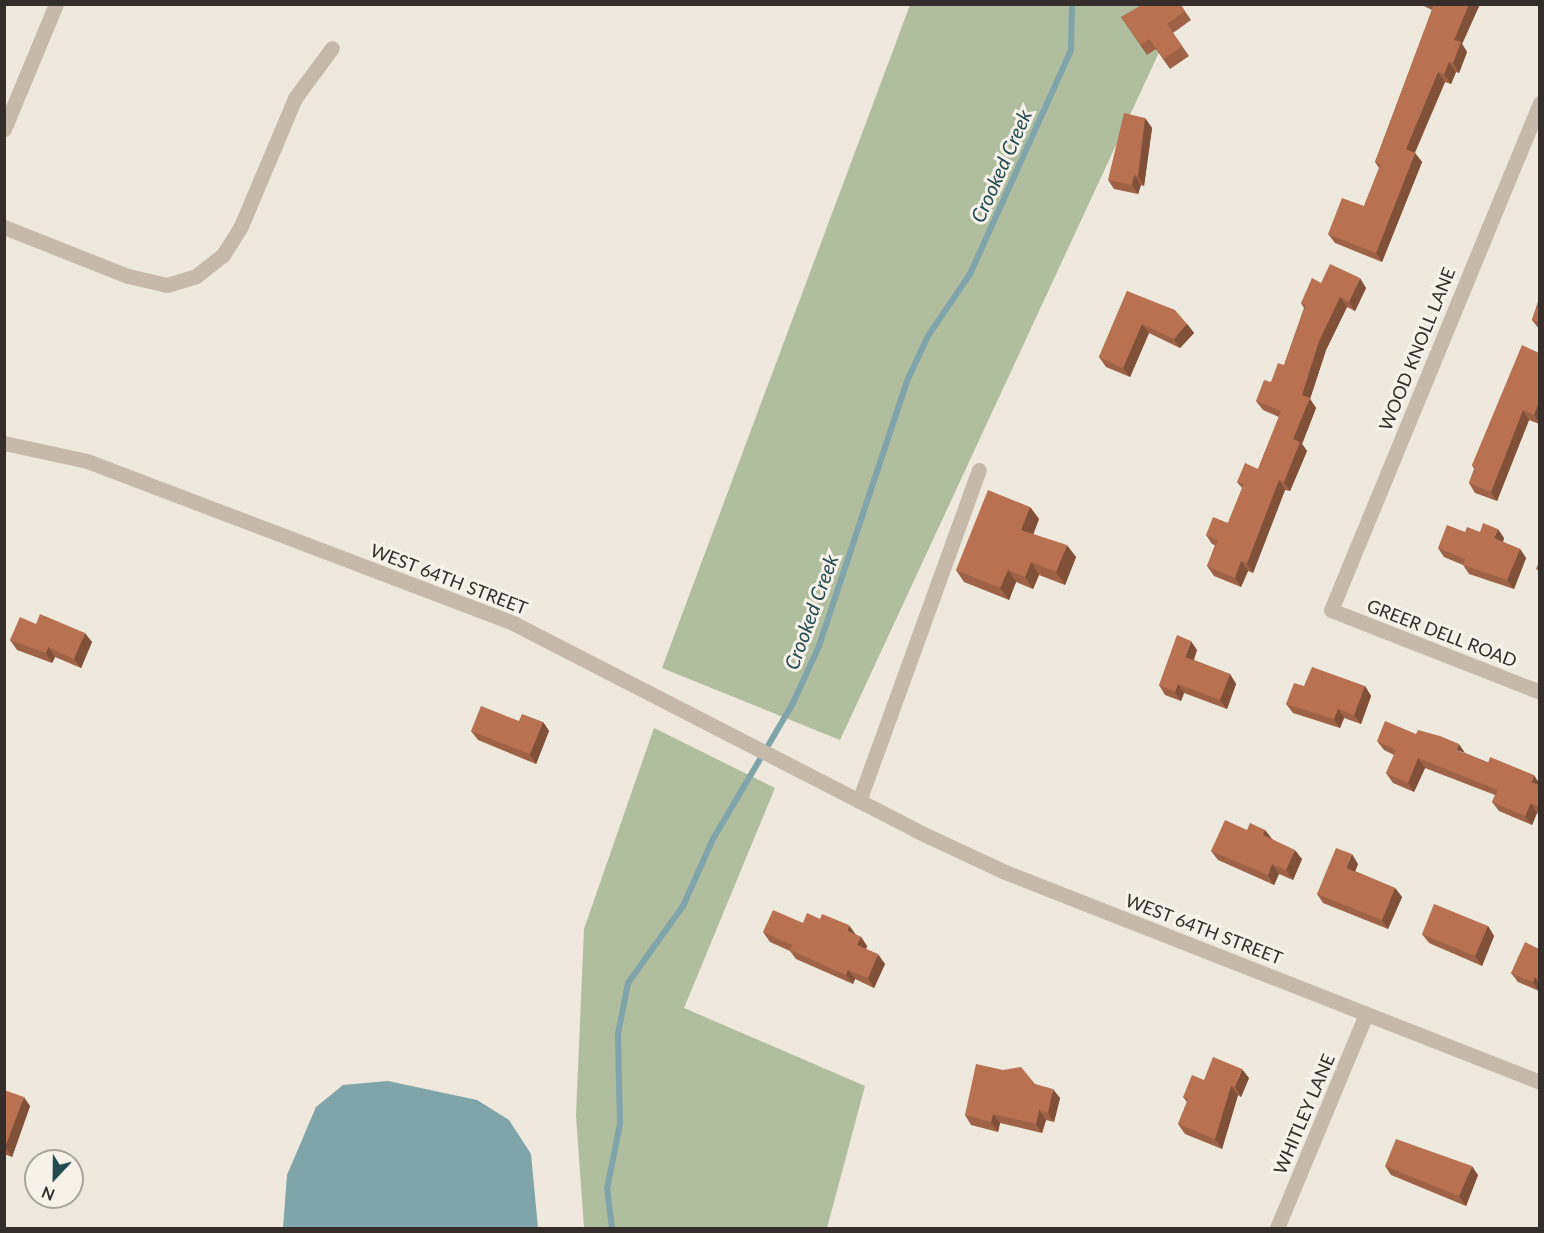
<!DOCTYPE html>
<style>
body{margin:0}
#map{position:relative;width:1544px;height:1233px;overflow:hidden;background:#efe8dd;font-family:Lato,sans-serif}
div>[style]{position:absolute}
.green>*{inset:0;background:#b0bd9f}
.water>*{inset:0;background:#7fa4a9}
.stream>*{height:6px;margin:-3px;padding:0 3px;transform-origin:3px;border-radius:3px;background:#7fa4a9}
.minor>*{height:15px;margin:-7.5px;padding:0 7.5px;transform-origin:7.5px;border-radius:7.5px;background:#c6b9aa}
.tertiary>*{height:15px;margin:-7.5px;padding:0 7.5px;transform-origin:7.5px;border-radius:7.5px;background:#c6b9aa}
.wall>*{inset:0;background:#9e6247}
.shaded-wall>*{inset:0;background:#815039}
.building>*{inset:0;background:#b87252}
span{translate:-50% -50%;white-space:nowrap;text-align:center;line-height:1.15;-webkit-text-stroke:6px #f7f2e9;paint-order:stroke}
.street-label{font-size:18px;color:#342d29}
.water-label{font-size:20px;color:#234b51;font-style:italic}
.frame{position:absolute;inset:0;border:6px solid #342d29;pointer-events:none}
.north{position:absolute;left:24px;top:1149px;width:60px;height:60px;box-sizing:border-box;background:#f7f2e9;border:2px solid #a9a39c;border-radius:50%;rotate:202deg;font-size:16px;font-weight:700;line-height:24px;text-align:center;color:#342d29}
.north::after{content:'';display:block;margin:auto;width:21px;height:27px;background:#234b51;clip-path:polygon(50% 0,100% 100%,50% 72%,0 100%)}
</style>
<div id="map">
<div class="green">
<i style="clip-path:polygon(910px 5px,1181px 5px,840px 740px,662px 668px)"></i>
<i style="clip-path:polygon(654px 728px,775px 788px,684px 1008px,865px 1086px,827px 1228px,584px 1228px,576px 1115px,584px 929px)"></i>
</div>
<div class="water">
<i style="clip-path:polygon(388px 1081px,477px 1100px,509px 1120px,531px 1154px,538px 1228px,283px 1228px,287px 1175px,316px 1107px,343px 1085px)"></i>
</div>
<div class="stream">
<i style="left:612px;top:1228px;width:39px;rotate:-97deg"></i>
<i style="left:607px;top:1189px;width:66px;rotate:-78.7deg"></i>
<i style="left:620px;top:1124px;width:90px;rotate:-91.3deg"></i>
<i style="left:618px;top:1034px;width:52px;rotate:-78.9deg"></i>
<i style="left:628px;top:983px;width:95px;rotate:-54.5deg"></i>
<i style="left:683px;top:906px;width:73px;rotate:-65.9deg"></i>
<i style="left:713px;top:839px;width:156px;rotate:-59.5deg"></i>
<i style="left:792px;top:705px;width:65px;rotate:-65.4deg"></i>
<i style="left:819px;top:646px;width:279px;rotate:-71.6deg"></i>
<i style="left:907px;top:381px;width:50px;rotate:-65deg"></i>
<i style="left:928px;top:336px;width:75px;rotate:-55.9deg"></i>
<i style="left:970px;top:274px;width:246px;rotate:-65.7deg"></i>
<i style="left:1071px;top:50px;width:46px;rotate:-88.8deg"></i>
</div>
<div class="minor">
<i style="left:1540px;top:103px;width:548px;rotate:112.4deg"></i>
<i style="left:1331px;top:610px;width:225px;rotate:21.4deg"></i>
<i style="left:4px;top:129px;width:135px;rotate:-67.4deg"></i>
<i style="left:4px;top:227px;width:133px;rotate:21.6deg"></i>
<i style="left:128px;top:276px;width:40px;rotate:13deg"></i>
<i style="left:167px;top:285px;width:30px;rotate:-17deg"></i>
<i style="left:196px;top:276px;width:34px;rotate:-38deg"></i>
<i style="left:223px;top:255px;width:34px;rotate:-58deg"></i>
<i style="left:241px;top:226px;width:139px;rotate:-67.1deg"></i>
<i style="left:295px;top:98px;width:62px;rotate:-53.5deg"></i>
<i style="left:859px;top:801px;width:352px;rotate:-70.1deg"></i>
<i style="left:1277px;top:1228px;width:232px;rotate:-67.4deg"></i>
</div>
<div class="tertiary">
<i style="left:4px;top:443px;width:85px;rotate:12.2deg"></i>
<i style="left:87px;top:461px;width:458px;rotate:20.8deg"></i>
<i style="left:515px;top:624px;width:450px;rotate:27.2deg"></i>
<i style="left:915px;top:830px;width:99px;rotate:25deg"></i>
<i style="left:1005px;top:872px;width:575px;rotate:21.43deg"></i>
</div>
<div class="wall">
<i style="clip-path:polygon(1180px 4px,1191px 20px,1173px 33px,1189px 56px,1170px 69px,1156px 49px,1147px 55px,1121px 17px)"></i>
<i style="clip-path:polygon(1420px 4px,1480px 4px,1462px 44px,1467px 52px,1459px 73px,1456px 72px,1451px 84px,1445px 82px,1415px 153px,1422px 162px,1382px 262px,1335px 243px,1328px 234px,1364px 206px,1379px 168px,1375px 162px,1432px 10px)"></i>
<i style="clip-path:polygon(1145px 118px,1152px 128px,1144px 186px,1141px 185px,1138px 194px,1114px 189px,1108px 180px)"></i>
<i style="clip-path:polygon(1321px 283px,1366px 288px,1355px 311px,1347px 307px,1326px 350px,1310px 399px,1316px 408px,1302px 444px,1307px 451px,1290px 491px,1285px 490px,1253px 573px,1248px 571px,1241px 587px,1214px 576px,1207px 566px,1215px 545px,1212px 544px,1206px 535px,1228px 523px,1242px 488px,1237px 482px,1258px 469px,1279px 417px,1263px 410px,1256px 401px,1284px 365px,1304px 308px,1301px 303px)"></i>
<i style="clip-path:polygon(1127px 291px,1187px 324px,1194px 333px,1180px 348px,1149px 333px,1130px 377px,1106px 367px,1099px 357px)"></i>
<i style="clip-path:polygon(1539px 299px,1539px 329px,1532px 320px)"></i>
<i style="clip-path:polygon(1539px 353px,1539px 424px,1529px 420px,1497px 501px,1475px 493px,1469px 483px,1474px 469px,1472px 465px)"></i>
<i style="clip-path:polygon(1030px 507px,1039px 519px,1033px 534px,1076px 557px,1065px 585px,1039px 575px,1033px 589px,1016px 582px,1009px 600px,964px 582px,956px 570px)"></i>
<i style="clip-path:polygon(1465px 532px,1480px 532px,1504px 538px,1503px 542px,1520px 549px,1526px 558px,1514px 589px,1469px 574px,1463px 565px,1444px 557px,1438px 548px)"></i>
<i style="clip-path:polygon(36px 624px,92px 642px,81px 668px,55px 657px,52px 663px,17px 650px,10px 640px)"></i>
<i style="clip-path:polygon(1197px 650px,1194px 660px,1230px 674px,1236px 684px,1227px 709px,1184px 693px,1181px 701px,1165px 695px,1159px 685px)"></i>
<i style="clip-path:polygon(1304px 686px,1365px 686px,1371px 696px,1361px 724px,1344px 718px,1340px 728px,1293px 713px,1286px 704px)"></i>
<i style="clip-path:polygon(519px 721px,543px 722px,549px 731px,536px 764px,478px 740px,471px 731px)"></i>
<i style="clip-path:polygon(1377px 741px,1465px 753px,1539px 783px,1539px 814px,1537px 813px,1532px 825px,1499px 811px,1492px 802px,1495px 795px,1425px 768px,1414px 792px,1393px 783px,1386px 773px,1394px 755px,1384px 750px)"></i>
<i style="clip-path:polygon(1247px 830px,1265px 830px,1272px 839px,1302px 859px,1293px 880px,1279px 874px,1274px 885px,1218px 860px,1211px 851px)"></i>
<i style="clip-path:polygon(1358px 864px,1355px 871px,1395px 888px,1402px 897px,1388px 929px,1323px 903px,1317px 894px)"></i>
<i style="clip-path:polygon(803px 923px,855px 934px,861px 937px,867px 946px,866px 949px,885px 964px,874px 988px,855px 979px,853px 984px,796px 959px,790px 951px,770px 942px,763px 932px)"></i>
<i style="clip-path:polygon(1488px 926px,1494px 936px,1482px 966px,1429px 943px,1422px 934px)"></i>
<i style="clip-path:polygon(1539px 949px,1539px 991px,1518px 982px,1511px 973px)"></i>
<i style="clip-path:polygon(1249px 1078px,1241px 1097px,1238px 1095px,1222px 1149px,1185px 1134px,1178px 1124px,1187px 1102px,1183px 1097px,1204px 1080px)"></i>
<i style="clip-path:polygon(1035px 1084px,1060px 1098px,1054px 1122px,1046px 1120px,1042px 1133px,1000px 1123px,998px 1132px,971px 1125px,965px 1115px)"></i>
<i style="clip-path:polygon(4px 1090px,30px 1106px,12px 1157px,4px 1154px)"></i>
<i style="clip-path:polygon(1385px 1166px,1478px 1175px,1466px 1206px,1391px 1175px)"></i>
</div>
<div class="shaded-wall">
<i style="clip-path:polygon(1469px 4px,1480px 4px,1462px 44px,1467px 52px,1459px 73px,1453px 63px,1454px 40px)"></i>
<i style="clip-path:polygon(1449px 62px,1456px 72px,1451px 84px,1444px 74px)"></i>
<i style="clip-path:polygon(1438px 72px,1445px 82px,1412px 158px,1406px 149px)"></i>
<i style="clip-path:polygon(1145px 118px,1152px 128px,1144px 186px,1138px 176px)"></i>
<i style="clip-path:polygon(1415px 153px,1422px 162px,1382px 262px,1376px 253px)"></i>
<i style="clip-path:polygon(1134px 175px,1141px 185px,1138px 194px,1132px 185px)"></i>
<i style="clip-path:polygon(1360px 278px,1366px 288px,1355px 311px,1349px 302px)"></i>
<i style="clip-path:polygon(1340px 297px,1347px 307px,1326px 350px,1310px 399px,1316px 408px,1302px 444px,1307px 451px,1290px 491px,1284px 482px,1302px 395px,1319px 341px)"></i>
<i style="clip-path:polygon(1142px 324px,1149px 333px,1130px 377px,1123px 368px)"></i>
<i style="clip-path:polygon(1187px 324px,1194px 333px,1180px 348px,1174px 339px)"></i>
<i style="clip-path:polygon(1539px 402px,1539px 423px,1534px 415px)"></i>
<i style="clip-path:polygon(1523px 410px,1529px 420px,1497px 501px,1491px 492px)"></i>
<i style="clip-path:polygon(1279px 480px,1285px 490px,1253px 573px,1247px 563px)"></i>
<i style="clip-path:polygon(1030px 507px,1039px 519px,1030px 543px,1021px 530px)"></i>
<i style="clip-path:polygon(1498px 529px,1504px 538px,1501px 547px,1494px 538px)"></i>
<i style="clip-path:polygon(1067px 545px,1076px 557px,1065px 585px,1056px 572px)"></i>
<i style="clip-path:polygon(1520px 549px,1526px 558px,1514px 589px,1507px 580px)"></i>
<i style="clip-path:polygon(1241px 561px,1248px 571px,1241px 587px,1235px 578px)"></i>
<i style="clip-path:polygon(1031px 562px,1039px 575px,1033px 589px,1025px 577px)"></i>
<i style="clip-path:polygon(1008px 570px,1016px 582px,1009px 600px,1000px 588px)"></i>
<i style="clip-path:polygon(85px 633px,92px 642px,81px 668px,74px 659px)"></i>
<i style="clip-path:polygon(1191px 641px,1197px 650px,1191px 666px,1185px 657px)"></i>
<i style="clip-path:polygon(48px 647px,55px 657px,52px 663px,46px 653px)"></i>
<i style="clip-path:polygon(1230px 674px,1236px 684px,1227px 709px,1220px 700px)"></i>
<i style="clip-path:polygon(1178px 684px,1184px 693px,1181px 701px,1175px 692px)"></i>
<i style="clip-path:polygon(1365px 686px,1371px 696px,1361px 724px,1354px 715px)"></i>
<i style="clip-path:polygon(1338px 709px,1344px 718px,1340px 728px,1334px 719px)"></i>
<i style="clip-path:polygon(543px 722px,549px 731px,536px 764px,530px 754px)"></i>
<i style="clip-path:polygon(1459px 744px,1465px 753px,1456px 750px)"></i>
<i style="clip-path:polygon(1418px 758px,1425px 768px,1414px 792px,1408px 783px)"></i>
<i style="clip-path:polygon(1534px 775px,1539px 783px,1539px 787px,1531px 782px)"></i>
<i style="clip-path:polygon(1531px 803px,1537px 813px,1532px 825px,1525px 816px)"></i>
<i style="clip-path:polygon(1265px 830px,1272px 839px,1263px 835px)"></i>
<i style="clip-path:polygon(1295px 850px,1302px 859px,1293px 880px,1286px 870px)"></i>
<i style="clip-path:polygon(1352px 854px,1358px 864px,1353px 877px,1346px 868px)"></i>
<i style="clip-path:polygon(1272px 864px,1279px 874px,1274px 885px,1268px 875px)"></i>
<i style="clip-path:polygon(1395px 888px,1402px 897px,1388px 929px,1382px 920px)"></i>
<i style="clip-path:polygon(849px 925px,856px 935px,847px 931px)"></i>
<i style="clip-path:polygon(1488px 926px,1494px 936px,1482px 966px,1475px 956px)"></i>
<i style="clip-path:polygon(861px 937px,867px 946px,864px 954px,857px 945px)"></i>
<i style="clip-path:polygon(878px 954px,885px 964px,874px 988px,868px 978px)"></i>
<i style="clip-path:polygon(848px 970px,855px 979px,853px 984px,846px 975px)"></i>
<i style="clip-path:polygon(1535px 977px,1539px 984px,1539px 991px,1533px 982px)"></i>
<i style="clip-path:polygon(1242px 1069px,1249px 1078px,1241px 1097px,1235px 1087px)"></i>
<i style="clip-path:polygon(1231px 1086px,1238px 1095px,1222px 1149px,1215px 1139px)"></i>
<i style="clip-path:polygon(1053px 1089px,1060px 1098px,1054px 1122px,1048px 1113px)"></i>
<i style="clip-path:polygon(24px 1097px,30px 1106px,12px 1157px,5px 1147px)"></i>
<i style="clip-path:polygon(1039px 1110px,1046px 1120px,1042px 1133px,1036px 1124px)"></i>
<i style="clip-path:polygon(993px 1114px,1000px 1123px,998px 1132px,991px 1122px)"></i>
<i style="clip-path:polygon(1472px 1166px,1478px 1175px,1466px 1206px,1459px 1196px)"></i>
</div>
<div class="building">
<i style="clip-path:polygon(1143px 4px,1180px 4px,1185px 11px,1167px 24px,1182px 46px,1164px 59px,1149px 39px,1141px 45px,1121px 17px)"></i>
<i style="clip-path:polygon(1434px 4px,1469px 4px,1454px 40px,1461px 42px,1453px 63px,1449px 62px,1444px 74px,1438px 72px,1406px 149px,1415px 153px,1376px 253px,1328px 234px,1342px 198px,1364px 206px,1381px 164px,1375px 162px)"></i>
<i style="clip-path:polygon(1124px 113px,1145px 118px,1138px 176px,1134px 175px,1132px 185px,1108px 180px)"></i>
<i style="clip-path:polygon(1330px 264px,1360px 278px,1349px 302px,1340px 297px,1319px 341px,1302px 395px,1310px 398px,1293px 439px,1300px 442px,1284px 482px,1279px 480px,1247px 563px,1241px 561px,1235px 578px,1207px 566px,1218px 540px,1206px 535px,1213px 517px,1228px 523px,1244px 484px,1237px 482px,1245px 463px,1258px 469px,1281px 411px,1256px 401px,1264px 380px,1271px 382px,1278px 363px,1284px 365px,1306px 305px,1301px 303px,1312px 278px,1321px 283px)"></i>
<i style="clip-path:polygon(1127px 291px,1175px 310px,1187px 324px,1174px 339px,1142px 324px,1123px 368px,1099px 357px)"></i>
<i style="clip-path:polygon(1539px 299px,1539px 322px,1532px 320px)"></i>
<i style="clip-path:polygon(1522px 345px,1539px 353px,1539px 402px,1534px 415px,1523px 410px,1491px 492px,1469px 483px,1475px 467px,1472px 465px)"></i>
<i style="clip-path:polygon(988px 490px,1030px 507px,1021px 530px,1067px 545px,1056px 572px,1031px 562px,1025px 577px,1008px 570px,1000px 588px,956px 570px)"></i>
<i style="clip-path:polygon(1483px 523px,1498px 529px,1494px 538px,1520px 549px,1507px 580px,1463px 565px,1465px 559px,1438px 548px,1447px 525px,1465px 532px,1467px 527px,1480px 532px)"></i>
<i style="clip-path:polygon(1539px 562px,1539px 571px,1536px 569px)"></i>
<i style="clip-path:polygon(40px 614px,85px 633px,74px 659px,48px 647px,46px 653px,10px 640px,20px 617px,36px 624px)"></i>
<i style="clip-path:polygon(1177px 635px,1191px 641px,1185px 657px,1230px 674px,1220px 700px,1178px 684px,1175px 692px,1159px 685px)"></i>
<i style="clip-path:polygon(1312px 667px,1365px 686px,1354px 715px,1338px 709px,1334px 719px,1286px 704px,1294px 683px,1304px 686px)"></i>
<i style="clip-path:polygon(481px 706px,519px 721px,522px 714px,543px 722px,530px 754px,471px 731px)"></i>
<i style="clip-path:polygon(1385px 721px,1416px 734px,1418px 730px,1440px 736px,1459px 744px,1456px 750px,1488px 763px,1490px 757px,1534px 775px,1531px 782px,1539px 785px,1539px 807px,1531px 803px,1525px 816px,1492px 802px,1498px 790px,1418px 758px,1408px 783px,1386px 773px,1396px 750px,1377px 741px)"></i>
<i style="clip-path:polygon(1225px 820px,1247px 830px,1250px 823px,1265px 830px,1263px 835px,1295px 850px,1286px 870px,1272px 864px,1268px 875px,1211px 851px)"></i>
<i style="clip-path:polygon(1336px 848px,1352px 854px,1346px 868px,1395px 888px,1382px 920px,1317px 894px)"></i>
<i style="clip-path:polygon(1434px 904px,1488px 926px,1475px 956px,1422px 934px)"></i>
<i style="clip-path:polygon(773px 910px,803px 923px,807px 913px,820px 919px,822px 914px,849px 925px,847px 931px,861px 937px,857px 945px,878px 954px,868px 978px,848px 970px,846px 975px,790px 950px,792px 945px,763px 932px)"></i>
<i style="clip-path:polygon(1525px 942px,1539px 949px,1539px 980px,1535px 977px,1533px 982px,1511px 973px)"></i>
<i style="clip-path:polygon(1213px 1057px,1242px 1069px,1235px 1087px,1231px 1086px,1215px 1139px,1178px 1124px,1188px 1099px,1183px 1097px,1192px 1075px,1204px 1080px)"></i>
<i style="clip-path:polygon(976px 1064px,1003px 1070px,1021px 1067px,1035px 1084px,1053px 1089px,1048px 1113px,1039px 1110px,1036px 1124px,993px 1114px,991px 1122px,965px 1115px)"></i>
<i style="clip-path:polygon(4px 1090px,24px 1097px,5px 1147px,4px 1147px)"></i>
<i style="clip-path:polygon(1396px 1139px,1472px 1166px,1459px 1196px,1385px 1166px)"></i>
</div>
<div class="street-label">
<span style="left:1417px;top:349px;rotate:-68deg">WOOD KNOLL LANE</span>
<span style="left:449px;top:579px;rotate:21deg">WEST 64TH STREET</span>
<span style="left:1442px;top:633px;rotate:21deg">GREER DELL ROAD</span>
<span style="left:1204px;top:929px;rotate:21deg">WEST 64TH STREET</span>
<span style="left:1304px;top:1114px;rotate:-67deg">WHITLEY LANE</span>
</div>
<div class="water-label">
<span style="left:1001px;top:166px;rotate:-66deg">Crooked Creek</span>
<span style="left:811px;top:612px;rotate:-70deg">Crooked Creek</span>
</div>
<div class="frame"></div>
<div class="north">N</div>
</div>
